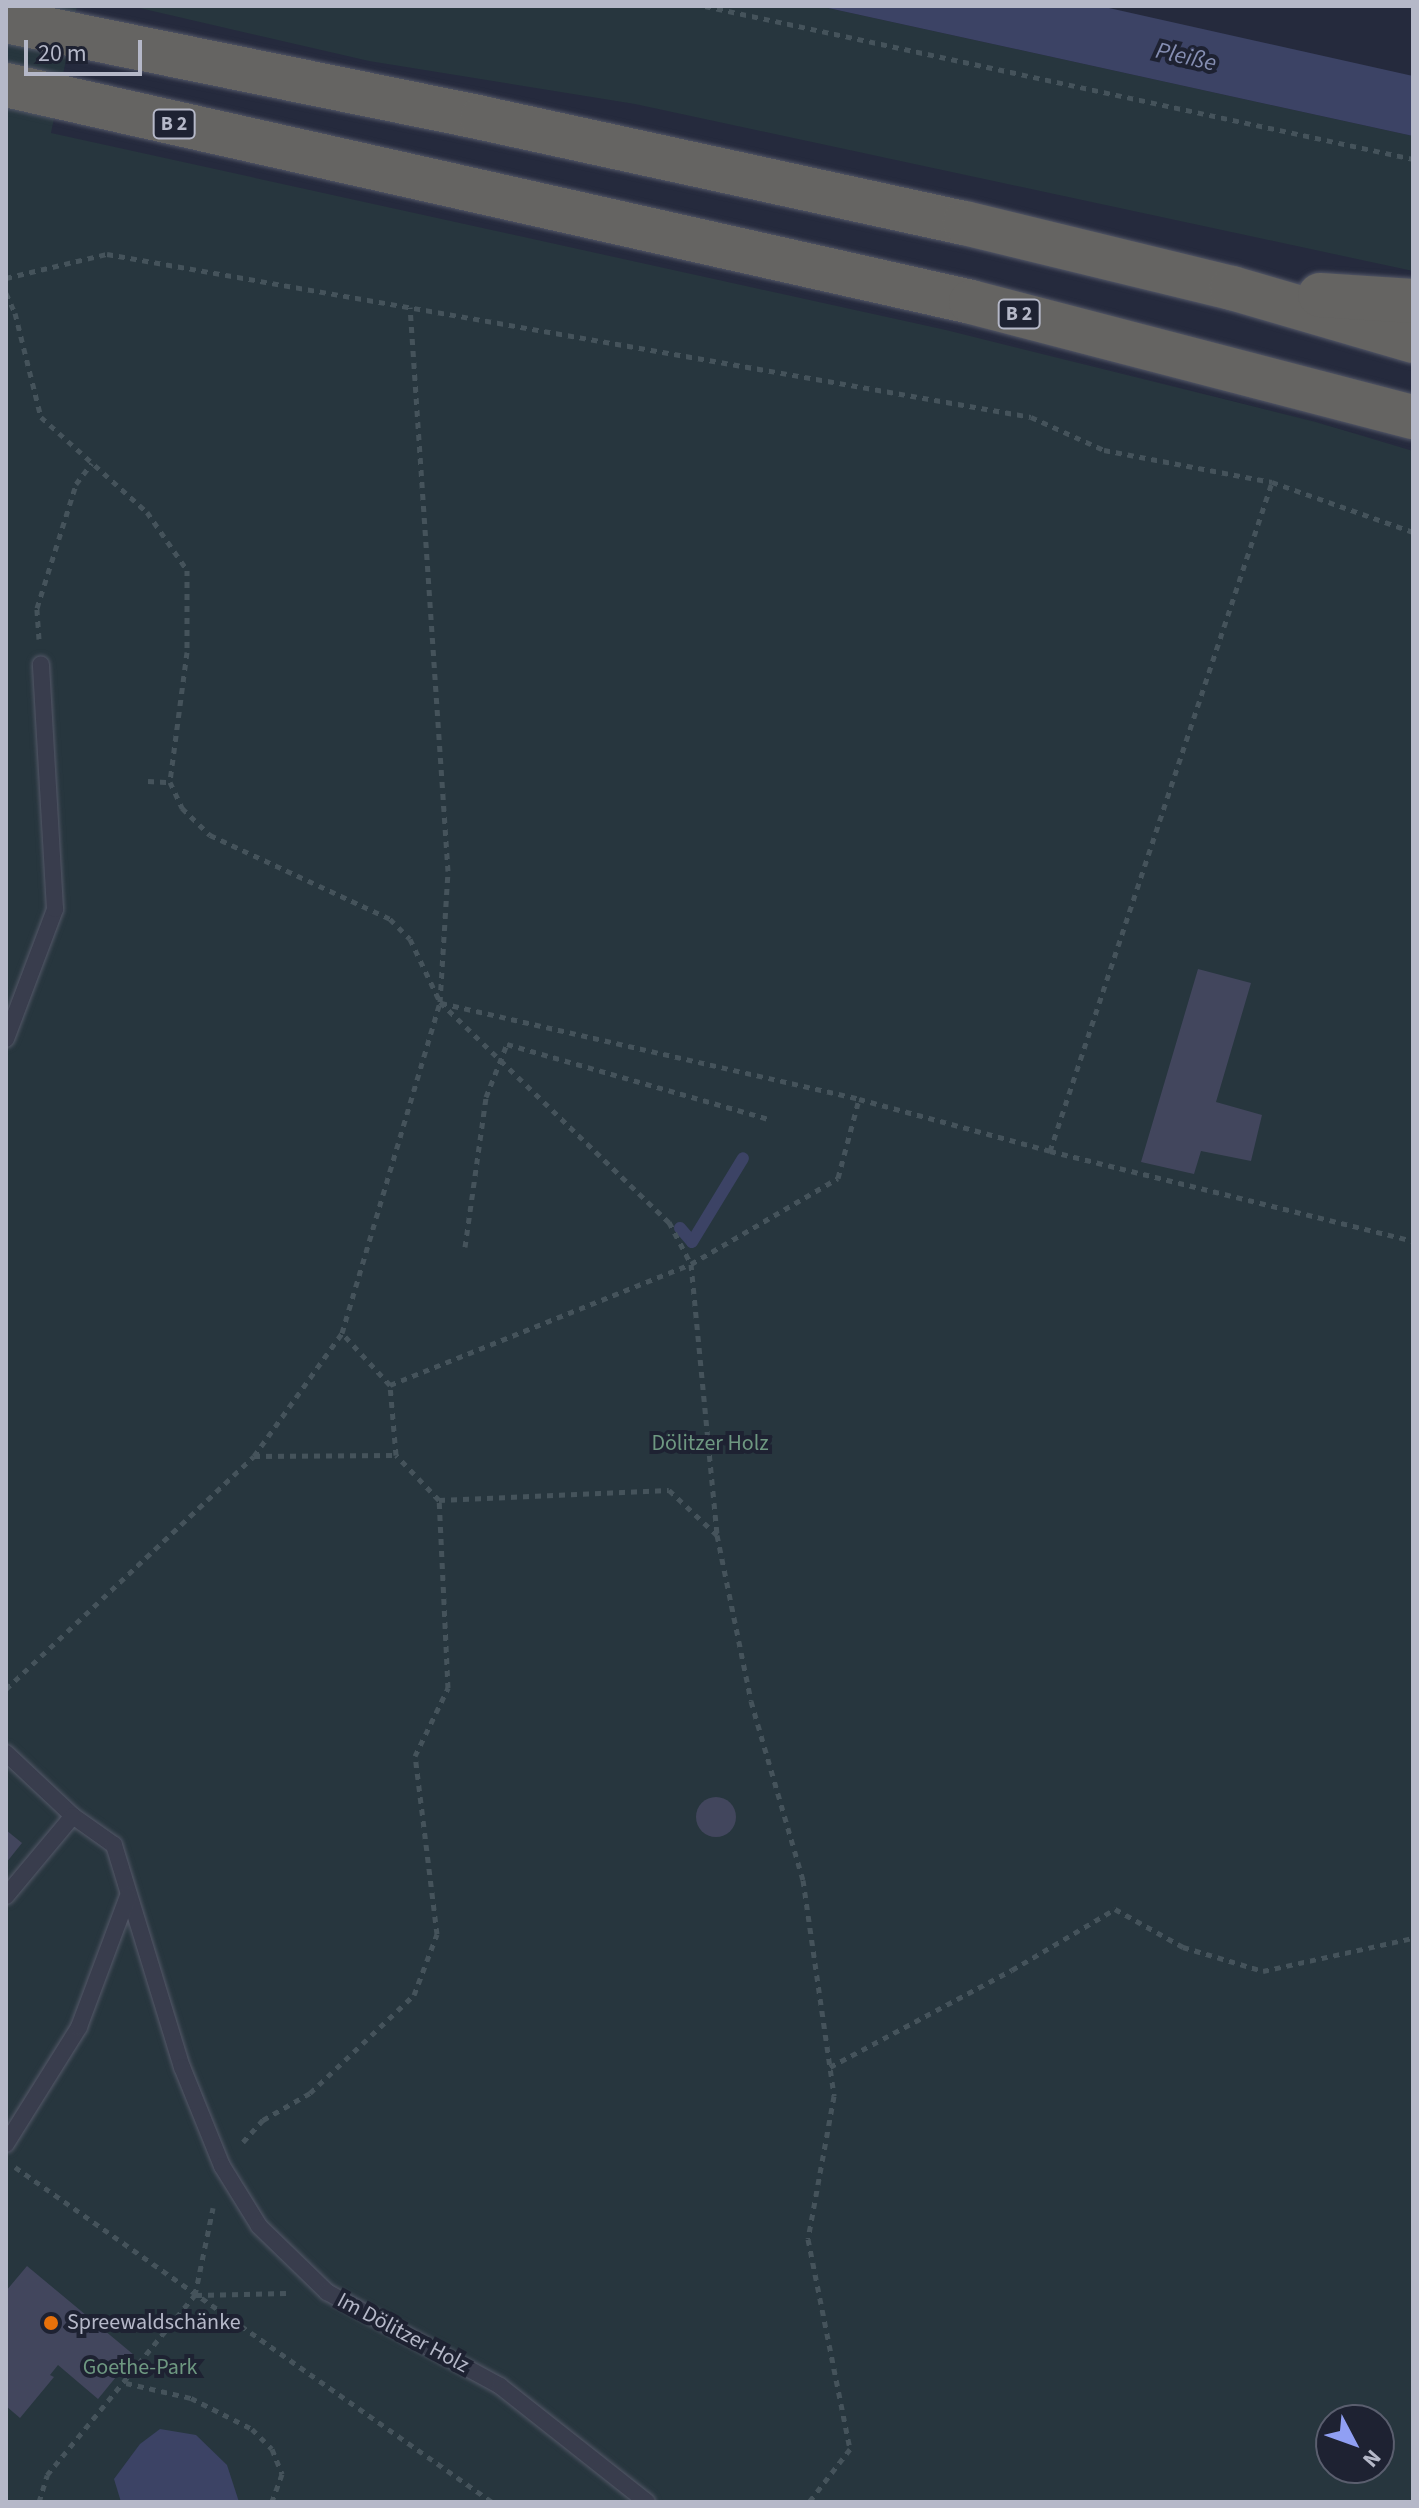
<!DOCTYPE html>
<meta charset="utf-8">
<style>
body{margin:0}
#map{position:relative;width:1419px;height:2508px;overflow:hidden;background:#252a3d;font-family:"Source Sans 3",sans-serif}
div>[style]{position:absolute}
.green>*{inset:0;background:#27363e}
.water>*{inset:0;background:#3c4365}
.stream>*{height:12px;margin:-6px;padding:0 6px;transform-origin:6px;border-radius:6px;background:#3c4365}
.building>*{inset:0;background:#42465d}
.round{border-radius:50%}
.path>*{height:5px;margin-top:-2.5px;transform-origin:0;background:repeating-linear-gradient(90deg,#45535b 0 6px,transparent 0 12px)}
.roads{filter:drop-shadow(0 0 2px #545868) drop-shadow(0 0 2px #545868)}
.service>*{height:16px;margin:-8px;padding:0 8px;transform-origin:8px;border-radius:8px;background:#393d4d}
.trunk>*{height:44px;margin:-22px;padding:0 22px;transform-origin:22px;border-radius:22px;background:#656462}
.dots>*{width:22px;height:22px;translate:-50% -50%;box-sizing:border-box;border:4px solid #1e2232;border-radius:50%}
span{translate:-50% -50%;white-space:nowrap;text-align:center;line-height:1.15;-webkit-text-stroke:8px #1e2232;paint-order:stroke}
.shield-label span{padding:2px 6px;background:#1e2232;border:2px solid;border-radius:6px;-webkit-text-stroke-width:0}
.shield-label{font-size:20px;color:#b5b8c8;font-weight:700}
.park-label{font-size:22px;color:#6e9881}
.poi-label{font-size:22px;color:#b5b8c8}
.left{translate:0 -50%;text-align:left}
.street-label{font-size:22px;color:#b5b8c8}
.water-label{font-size:24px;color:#858eb2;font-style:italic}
.frame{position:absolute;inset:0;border:8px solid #b5b8c8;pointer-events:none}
.north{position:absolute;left:1315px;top:2404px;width:80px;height:80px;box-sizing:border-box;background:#1e2232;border:2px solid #5a5e6e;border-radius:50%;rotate:131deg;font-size:22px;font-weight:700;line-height:32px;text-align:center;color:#b5b8c8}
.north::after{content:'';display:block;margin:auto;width:28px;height:36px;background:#909ff3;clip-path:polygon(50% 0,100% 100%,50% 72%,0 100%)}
.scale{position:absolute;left:24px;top:40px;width:118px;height:36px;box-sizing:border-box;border:4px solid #b5b8c8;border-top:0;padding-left:10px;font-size:24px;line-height:28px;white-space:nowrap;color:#b5b8c8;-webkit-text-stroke:6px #1e2232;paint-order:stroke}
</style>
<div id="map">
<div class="green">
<i style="clip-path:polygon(evenodd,6px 6px,77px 6px,51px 133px,946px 330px,1316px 422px,1413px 451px,1413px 2502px,6px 2502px,6px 6px,1331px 2420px,1379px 2420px,1379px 2468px,1331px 2468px,1331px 2420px)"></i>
<i style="clip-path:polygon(131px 6px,819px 6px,1413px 136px,1413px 271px,635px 104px,369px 61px)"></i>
</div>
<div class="water">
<i style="clip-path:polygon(819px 6px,1100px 6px,1413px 76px,1413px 136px)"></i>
<i style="clip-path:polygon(160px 2429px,196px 2435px,227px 2465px,239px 2502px,121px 2502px,114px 2479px,140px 2444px)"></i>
</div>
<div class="stream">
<i style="left:680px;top:1228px;width:18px;rotate:49deg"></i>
<i style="left:692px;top:1242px;width:98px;rotate:-58.7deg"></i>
</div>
<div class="building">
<i style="clip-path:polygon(1198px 969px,1251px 983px,1216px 1102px,1262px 1115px,1251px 1161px,1201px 1151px,1194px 1174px,1141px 1162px)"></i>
<i class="round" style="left:696px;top:1797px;width:40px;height:40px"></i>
<i style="clip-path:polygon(6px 1830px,22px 1843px,6px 1863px)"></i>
<i style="clip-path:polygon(27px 2266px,134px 2355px,98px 2399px,58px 2365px,50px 2375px,54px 2377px,20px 2418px,6px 2406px,6px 2291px)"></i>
</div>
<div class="path">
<i style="left:705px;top:6px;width:724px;rotate:12.19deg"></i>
<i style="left:6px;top:278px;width:104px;rotate:-13.4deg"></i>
<i style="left:107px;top:254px;width:938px;rotate:10deg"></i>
<i style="left:1031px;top:417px;width:80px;rotate:24.3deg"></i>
<i style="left:1104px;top:450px;width:171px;rotate:10.8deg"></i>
<i style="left:1272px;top:482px;width:150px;rotate:19.5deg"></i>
<i style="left:6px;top:293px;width:22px;rotate:66deg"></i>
<i style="left:15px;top:313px;width:107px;rotate:76deg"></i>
<i style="left:41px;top:417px;width:142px;rotate:41.9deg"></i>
<i style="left:147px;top:512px;width:70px;rotate:55.4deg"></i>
<i style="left:187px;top:570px;width:82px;rotate:90deg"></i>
<i style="left:187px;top:652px;width:131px;rotate:97.5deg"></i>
<i style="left:170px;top:782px;width:29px;rotate:65deg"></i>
<i style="left:182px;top:808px;width:39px;rotate:44deg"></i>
<i style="left:210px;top:835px;width:199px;rotate:25deg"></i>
<i style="left:390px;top:919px;width:28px;rotate:45deg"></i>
<i style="left:410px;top:939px;width:70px;rotate:64.5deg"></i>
<i style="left:440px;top:1002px;width:318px;rotate:43.9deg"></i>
<i style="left:669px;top:1222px;width:47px;rotate:62.4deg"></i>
<i style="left:691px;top:1264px;width:272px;rotate:84.5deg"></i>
<i style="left:717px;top:1535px;width:169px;rotate:78.4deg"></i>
<i style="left:751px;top:1701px;width:186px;rotate:73.8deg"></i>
<i style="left:803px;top:1880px;width:218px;rotate:81.8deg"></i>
<i style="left:834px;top:2096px;width:145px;rotate:100.3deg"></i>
<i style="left:808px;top:2239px;width:214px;rotate:78.7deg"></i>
<i style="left:850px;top:2449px;width:67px;rotate:127.7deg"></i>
<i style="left:39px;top:639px;width:31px;rotate:-94deg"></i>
<i style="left:37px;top:608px;width:130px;rotate:-72.5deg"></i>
<i style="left:76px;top:484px;width:26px;rotate:-53deg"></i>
<i style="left:148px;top:781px;width:22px;rotate:3deg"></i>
<i style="left:441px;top:1003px;width:429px;rotate:12.9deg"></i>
<i style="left:859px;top:1099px;width:198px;rotate:15.2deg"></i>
<i style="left:1050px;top:1151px;width:374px;rotate:13.9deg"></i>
<i style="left:1050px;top:1151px;width:705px;rotate:-71.64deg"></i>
<i style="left:465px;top:1247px;width:151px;rotate:-82deg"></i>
<i style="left:486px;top:1097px;width:57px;rotate:-68.4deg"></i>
<i style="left:507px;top:1044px;width:273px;rotate:16deg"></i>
<i style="left:390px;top:1385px;width:324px;rotate:-21.9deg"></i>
<i style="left:691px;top:1264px;width:170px;rotate:-30.3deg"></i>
<i style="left:838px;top:1178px;width:82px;rotate:-75.1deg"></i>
<i style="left:254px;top:1456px;width:142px;rotate:-0.4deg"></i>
<i style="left:439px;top:1500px;width:230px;rotate:-2.5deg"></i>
<i style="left:669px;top:1490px;width:66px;rotate:43.2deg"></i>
<i style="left:6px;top:1689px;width:340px;rotate:-43.2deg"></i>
<i style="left:254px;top:1456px;width:151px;rotate:-54.4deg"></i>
<i style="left:342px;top:1333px;width:345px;rotate:-73.5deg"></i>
<i style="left:440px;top:1002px;width:131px;rotate:-86.5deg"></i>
<i style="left:448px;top:871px;width:565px;rotate:-93.85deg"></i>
<i style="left:830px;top:2067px;width:206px;rotate:-28.1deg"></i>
<i style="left:1012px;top:1970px;width:120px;rotate:-30.6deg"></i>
<i style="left:1115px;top:1909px;width:78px;rotate:29.2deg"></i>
<i style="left:1183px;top:1947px;width:84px;rotate:16.7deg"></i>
<i style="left:1263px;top:1971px;width:154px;rotate:-12.4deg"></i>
<i style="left:243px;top:2142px;width:30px;rotate:-48deg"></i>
<i style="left:263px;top:2120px;width:54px;rotate:-29.9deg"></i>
<i style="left:310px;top:2093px;width:143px;rotate:-43.3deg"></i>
<i style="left:414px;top:1995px;width:65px;rotate:-69.3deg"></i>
<i style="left:437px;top:1934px;width:179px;rotate:-97deg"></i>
<i style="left:415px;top:1756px;width:76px;rotate:-64.1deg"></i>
<i style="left:448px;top:1688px;width:188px;rotate:-92.7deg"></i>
<i style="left:439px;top:1500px;width:62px;rotate:-133.7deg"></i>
<i style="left:396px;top:1455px;width:70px;rotate:-94.9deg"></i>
<i style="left:390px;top:1385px;width:71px;rotate:-132.7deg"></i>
<i style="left:15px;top:2167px;width:583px;rotate:35.08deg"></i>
<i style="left:196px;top:2295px;width:90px;rotate:-1.3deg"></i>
<i style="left:126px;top:2383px;width:67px;rotate:13deg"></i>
<i style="left:191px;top:2398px;width:68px;rotate:26.9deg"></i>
<i style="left:252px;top:2429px;width:28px;rotate:45deg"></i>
<i style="left:272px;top:2449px;width:27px;rotate:68deg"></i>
<i style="left:282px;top:2474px;width:30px;rotate:110deg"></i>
<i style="left:39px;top:2502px;width:28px;rotate:-73deg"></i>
<i style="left:47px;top:2475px;width:233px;rotate:-50.6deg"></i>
<i style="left:195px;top:2295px;width:89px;rotate:-78.3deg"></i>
</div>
<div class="roads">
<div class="service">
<i style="left:6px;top:1039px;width:139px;rotate:-69.3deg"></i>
<i style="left:55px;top:909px;width:245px;rotate:-93.3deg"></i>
<i style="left:6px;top:1753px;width:92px;rotate:43.2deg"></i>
<i style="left:73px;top:1816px;width:50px;rotate:35.3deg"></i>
<i style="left:114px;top:1845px;width:232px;rotate:73deg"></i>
<i style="left:182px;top:2067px;width:107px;rotate:68deg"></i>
<i style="left:222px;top:2166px;width:70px;rotate:58.3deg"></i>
<i style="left:259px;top:2226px;width:95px;rotate:44.1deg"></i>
<i style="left:327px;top:2292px;width:197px;rotate:28.5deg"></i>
<i style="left:500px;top:2386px;width:187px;rotate:38.3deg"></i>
<i style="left:6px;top:1896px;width:104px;rotate:-50.1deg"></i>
<i style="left:6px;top:2144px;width:138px;rotate:-58deg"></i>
<i style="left:79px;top:2027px;width:140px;rotate:-69.5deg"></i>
</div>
<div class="trunk">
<i style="left:6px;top:21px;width:486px;rotate:11.5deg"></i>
<i style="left:482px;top:118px;width:494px;rotate:12.3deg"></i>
<i style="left:965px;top:223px;width:275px;rotate:13.7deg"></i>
<i style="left:1232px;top:288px;width:189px;rotate:16.3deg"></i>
<i style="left:6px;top:85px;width:989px;rotate:12.67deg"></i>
<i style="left:971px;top:302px;width:457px;rotate:14.6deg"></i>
<i style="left:1320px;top:295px;width:93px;rotate:3.7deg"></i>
</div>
</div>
<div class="dots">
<i style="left:51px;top:2323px;background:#e8710a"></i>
</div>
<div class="shield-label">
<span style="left:174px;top:124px">B 2</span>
<span style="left:1019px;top:314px">B 2</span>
</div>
<div class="park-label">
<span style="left:710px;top:1444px">Dölitzer Holz</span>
<span style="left:140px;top:2368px">Goethe-Park</span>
</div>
<div class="poi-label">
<span class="left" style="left:67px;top:2323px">Spreewaldschänke</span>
</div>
<div class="street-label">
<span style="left:403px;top:2333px;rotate:28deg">Im Dölitzer Holz</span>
</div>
<div class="water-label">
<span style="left:1186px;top:57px;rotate:13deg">Pleiße</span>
</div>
<div class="frame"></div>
<div class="north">N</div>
<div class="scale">20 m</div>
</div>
